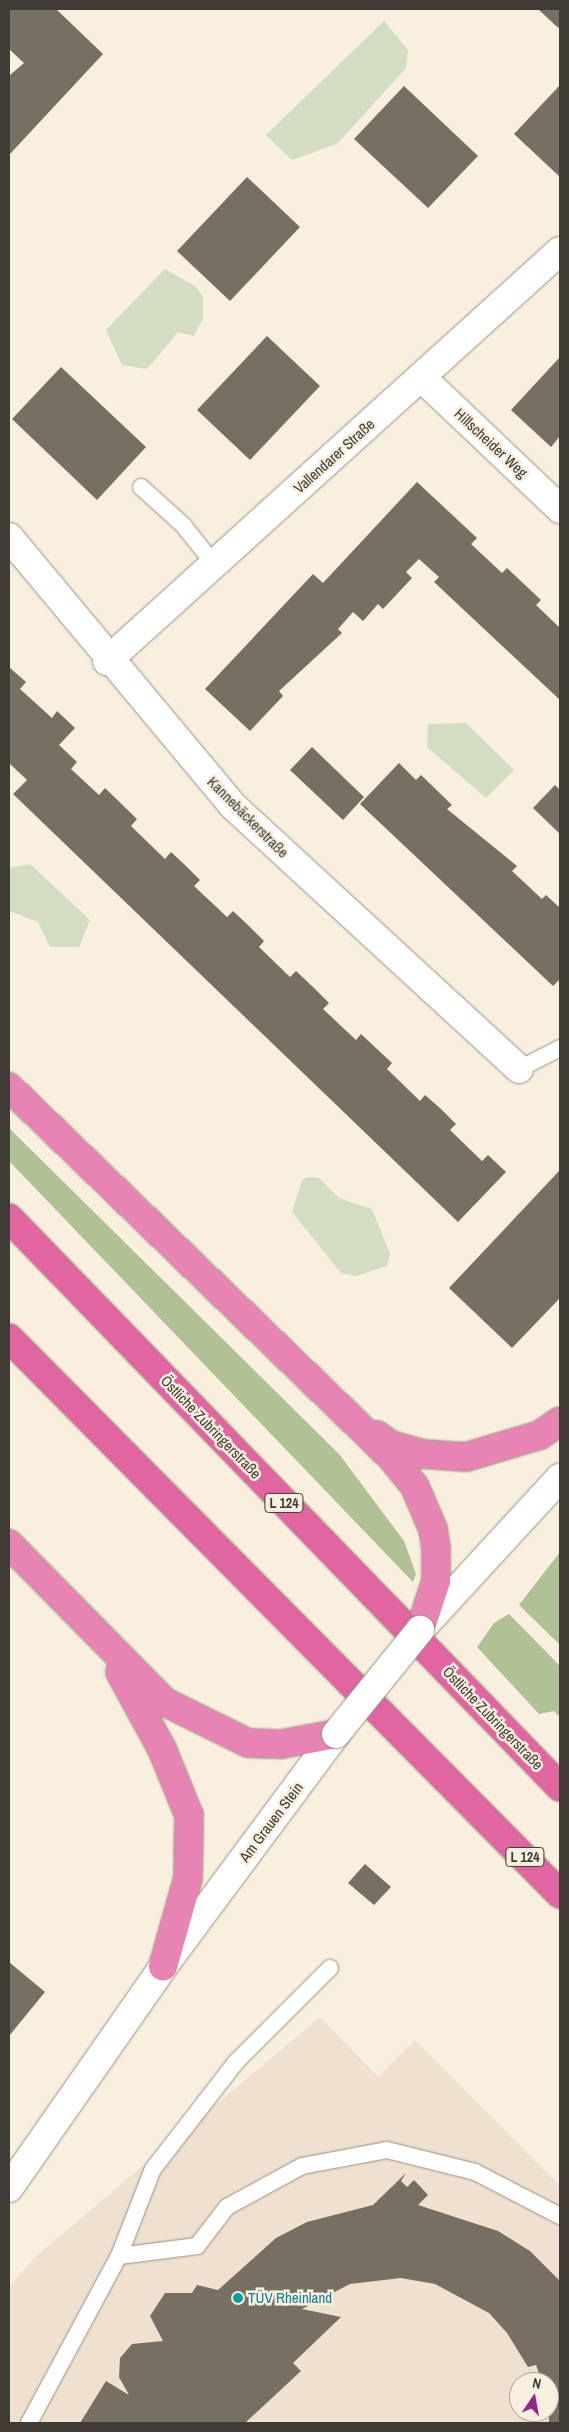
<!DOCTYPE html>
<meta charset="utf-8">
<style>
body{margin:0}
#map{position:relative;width:569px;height:2432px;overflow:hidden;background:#f8efdf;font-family:"Archivo Narrow",sans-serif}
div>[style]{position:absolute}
.commercial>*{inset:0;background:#f0e0cf}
.green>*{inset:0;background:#d2ddc2}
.forest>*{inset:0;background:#afc195}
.building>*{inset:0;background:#777062}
.roads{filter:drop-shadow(0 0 1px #9a9283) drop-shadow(0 0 1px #9a9283)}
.service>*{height:16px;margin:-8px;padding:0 8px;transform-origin:8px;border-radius:8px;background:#fff}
.minor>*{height:28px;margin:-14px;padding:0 14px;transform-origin:14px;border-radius:14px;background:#fff}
.tertiary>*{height:28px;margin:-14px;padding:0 14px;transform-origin:14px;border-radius:14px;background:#fff}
.trunk>*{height:28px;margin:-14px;padding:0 14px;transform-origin:14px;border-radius:14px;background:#e784b3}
.motorway>*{height:28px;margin:-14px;padding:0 14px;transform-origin:14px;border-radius:14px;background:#e165a0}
.bridges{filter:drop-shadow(0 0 1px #9a9283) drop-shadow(0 0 1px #9a9283)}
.tertiary-bridge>*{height:28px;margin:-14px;padding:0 14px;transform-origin:14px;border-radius:14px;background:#fff}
.dots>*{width:14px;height:14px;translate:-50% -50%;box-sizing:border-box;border:2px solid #f8efdf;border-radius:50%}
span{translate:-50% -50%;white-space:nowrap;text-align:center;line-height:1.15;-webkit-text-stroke:5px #f8efdf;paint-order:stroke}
.shield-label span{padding:1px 4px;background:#f8efdf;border:1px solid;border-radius:4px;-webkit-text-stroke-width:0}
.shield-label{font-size:14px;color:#3f3b35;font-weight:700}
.street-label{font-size:15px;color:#3f3b35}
.culture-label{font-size:15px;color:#0d838f}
.left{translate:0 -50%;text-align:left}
.frame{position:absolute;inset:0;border:10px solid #3f3b35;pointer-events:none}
.north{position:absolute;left:509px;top:2372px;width:50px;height:50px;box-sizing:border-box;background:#f8efdf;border:1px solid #aea79b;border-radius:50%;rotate:12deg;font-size:14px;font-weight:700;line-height:20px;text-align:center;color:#3f3b35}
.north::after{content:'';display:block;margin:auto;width:18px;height:22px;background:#942687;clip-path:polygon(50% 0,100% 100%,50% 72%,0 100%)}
</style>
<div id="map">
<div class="commercial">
<i style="clip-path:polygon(evenodd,320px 2017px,378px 2077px,415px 2040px,560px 2186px,560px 2423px,9px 2423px,9px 2287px,36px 2256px,320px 2017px,519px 2382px,549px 2382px,549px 2412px,519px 2412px,519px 2382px)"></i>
</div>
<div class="green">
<i style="clip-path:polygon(384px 21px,408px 50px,406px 68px,337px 144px,292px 160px,266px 135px)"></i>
<i style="clip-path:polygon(165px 269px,195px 286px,203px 297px,203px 318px,194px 336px,178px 332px,147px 369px,122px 365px,106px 330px)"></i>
<i style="clip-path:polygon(466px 723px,514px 770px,486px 798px,427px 747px,428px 724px)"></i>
<i style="clip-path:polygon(30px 864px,90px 920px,79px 947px,50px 947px,38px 922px,9px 911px,9px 868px)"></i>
<i style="clip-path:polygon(308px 1177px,319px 1178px,339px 1198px,372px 1209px,390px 1254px,387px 1266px,356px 1276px,341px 1273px,292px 1212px,302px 1180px)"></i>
</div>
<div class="forest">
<i style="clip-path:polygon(9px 1128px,339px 1454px,404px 1541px,416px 1574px,413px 1582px,9px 1161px)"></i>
<i style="clip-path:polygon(560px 1552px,560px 1645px,519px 1605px)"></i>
<i style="clip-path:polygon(509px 1614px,560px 1666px,560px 1718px,554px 1711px,539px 1714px,477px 1647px,494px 1623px)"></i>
</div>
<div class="building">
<i style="clip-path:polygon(9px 9px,56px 9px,103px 54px,9px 155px,9px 76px,24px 63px,9px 49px)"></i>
<i style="clip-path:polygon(538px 9px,560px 9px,560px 29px,555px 25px)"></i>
<i style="clip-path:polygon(560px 85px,560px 177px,514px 134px)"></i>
<i style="clip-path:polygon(404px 86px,478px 156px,428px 208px,354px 139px)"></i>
<i style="clip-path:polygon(247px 177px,300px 227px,230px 301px,177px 251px)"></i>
<i style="clip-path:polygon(267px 336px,320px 386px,250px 460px,197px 410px)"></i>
<i style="clip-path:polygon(560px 357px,560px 436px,551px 447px,511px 410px)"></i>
<i style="clip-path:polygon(61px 367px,146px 447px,97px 500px,12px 419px)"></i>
<i style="clip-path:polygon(417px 482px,477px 538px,471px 544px,502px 573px,507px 568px,541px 600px,536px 605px,560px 628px,560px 700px,434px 582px,439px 577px,419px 559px,406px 572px,412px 578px,383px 609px,378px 604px,363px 621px,353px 612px,338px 629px,342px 633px,279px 691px,283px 696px,250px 731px,205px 689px,313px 574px,323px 583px)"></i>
<i style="clip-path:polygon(9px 667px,26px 682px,20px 689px,52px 718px,57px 711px,75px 728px,59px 745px,77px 762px,71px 769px,99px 795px,105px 788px,137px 819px,131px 826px,165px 859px,171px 852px,185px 865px,200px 880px,194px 886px,227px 917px,233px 911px,249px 926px,264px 941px,259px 947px,290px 977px,296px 971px,313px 987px,329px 1003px,323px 1009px,356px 1040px,361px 1034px,392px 1063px,387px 1069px,420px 1101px,425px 1095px,441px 1109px,456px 1124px,450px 1130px,482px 1161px,488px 1155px,506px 1172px,458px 1222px,13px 794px,27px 780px,9px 763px)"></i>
<i style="clip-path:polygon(312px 747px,364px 797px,343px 820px,290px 770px)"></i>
<i style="clip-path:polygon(399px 763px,416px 780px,421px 775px,452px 805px,447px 809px,517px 866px,512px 871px,542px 899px,546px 895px,560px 908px,560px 979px,553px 986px,360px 804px)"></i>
<i style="clip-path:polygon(555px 785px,560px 790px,560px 834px,533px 808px)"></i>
<i style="clip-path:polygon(560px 1170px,560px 1298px,512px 1348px,449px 1288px)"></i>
<i style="clip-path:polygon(365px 1864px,391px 1887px,374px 1905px,348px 1883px)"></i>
<i style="clip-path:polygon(9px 1962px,45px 1992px,9px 2036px)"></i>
<i style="clip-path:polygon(406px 2173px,401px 2181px,407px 2187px,414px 2180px,428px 2195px,418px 2205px,498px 2231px,530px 2251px,560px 2281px,560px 2423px,549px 2423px,549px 2415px,542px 2416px,549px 2412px,549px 2382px,542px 2382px,536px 2365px,528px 2367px,507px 2333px,489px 2313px,435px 2284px,401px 2278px,350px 2284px,302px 2309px,341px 2317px,293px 2363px,301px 2371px,245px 2423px,80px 2423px,106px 2381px,129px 2395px,119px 2377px,120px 2358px,132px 2344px,163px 2341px,150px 2316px,165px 2293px,192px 2293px,197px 2285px,218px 2290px,276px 2238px,307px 2222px,373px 2205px)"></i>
</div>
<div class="roads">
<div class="service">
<i style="left:141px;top:487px;width:57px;rotate:42.1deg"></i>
<i style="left:183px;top:525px;width:50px;rotate:51.5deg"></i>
<i style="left:519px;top:1069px;width:46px;rotate:-27.1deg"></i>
<i style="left:119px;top:2256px;width:93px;rotate:-68.7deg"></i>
<i style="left:153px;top:2169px;width:135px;rotate:-52.2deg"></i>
<i style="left:236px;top:2062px;width:133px;rotate:-45deg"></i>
<i style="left:29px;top:2423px;width:190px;rotate:-61.7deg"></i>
<i style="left:119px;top:2256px;width:79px;rotate:-7.3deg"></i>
<i style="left:197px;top:2246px;width:49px;rotate:-52.4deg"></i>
<i style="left:227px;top:2207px;width:85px;rotate:-28.7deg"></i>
<i style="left:302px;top:2166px;width:86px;rotate:-10.7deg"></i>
<i style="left:387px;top:2150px;width:91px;rotate:14deg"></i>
<i style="left:475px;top:2172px;width:96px;rotate:27.4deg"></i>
</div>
<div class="minor">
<i style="left:421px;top:377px;width:192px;rotate:43.5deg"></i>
<i style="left:9px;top:537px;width:349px;rotate:50.2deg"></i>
<i style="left:232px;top:805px;width:390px;rotate:42.6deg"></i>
<i style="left:107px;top:661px;width:611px;rotate:-42.15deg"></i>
</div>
<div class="tertiary">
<i style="left:420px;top:1630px;width:207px;rotate:-47.4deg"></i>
<i style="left:9px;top:2188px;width:269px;rotate:-55.1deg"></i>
<i style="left:163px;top:1967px;width:290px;rotate:-53.4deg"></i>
</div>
<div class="trunk">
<i style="left:9px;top:1087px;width:532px;rotate:44.09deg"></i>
<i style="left:391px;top:1457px;width:38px;rotate:51deg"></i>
<i style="left:415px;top:1487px;width:46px;rotate:66.8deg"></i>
<i style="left:433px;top:1529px;width:20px;rotate:81deg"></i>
<i style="left:436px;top:1549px;width:32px;rotate:90deg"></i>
<i style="left:436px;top:1581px;width:52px;rotate:108.1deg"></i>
<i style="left:377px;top:1435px;width:17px;rotate:36deg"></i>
<i style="left:391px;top:1445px;width:32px;rotate:16deg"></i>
<i style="left:422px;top:1454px;width:44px;rotate:3.9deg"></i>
<i style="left:466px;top:1457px;width:77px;rotate:-16.6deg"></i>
<i style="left:540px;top:1435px;width:24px;rotate:-35deg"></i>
<i style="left:9px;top:1544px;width:222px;rotate:45.4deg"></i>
<i style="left:165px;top:1702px;width:93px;rotate:26.3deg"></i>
<i style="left:248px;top:1743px;width:34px;rotate:2deg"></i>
<i style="left:282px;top:1744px;width:55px;rotate:-10.5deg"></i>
<i style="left:120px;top:1672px;width:88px;rotate:61.4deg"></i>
<i style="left:162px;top:1749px;width:71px;rotate:67.8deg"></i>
<i style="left:189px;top:1815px;width:63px;rotate:90.9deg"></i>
<i style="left:188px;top:1878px;width:92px;rotate:105.7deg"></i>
</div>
<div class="motorway">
<i style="left:9px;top:1218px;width:792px;rotate:45.92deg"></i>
<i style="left:9px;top:1338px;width:783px;rotate:45.26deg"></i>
</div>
</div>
<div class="bridges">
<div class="tertiary-bridge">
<i style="left:336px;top:1734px;width:134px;rotate:-51.1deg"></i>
</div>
</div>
<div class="dots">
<i style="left:238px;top:2298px;background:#0f9aa8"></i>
</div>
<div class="shield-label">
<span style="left:284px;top:1503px">L 124</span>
<span style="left:525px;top:1857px">L 124</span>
</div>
<div class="street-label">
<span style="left:491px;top:443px;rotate:43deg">Hillscheider Weg</span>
<span style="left:334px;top:456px;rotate:-42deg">Vallendarer Straße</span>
<span style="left:248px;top:817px;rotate:45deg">Kannebäckerstraße</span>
<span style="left:211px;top:1427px;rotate:46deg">Östliche Zubringerstraße</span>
<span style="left:493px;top:1718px;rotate:46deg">Östliche Zubringerstraße</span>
<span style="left:271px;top:1822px;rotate:-53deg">Am Grauen Stein</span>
</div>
<div class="culture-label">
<span class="left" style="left:248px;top:2298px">TÜV Rheinland</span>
</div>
<div class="frame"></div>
<div class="north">N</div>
</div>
